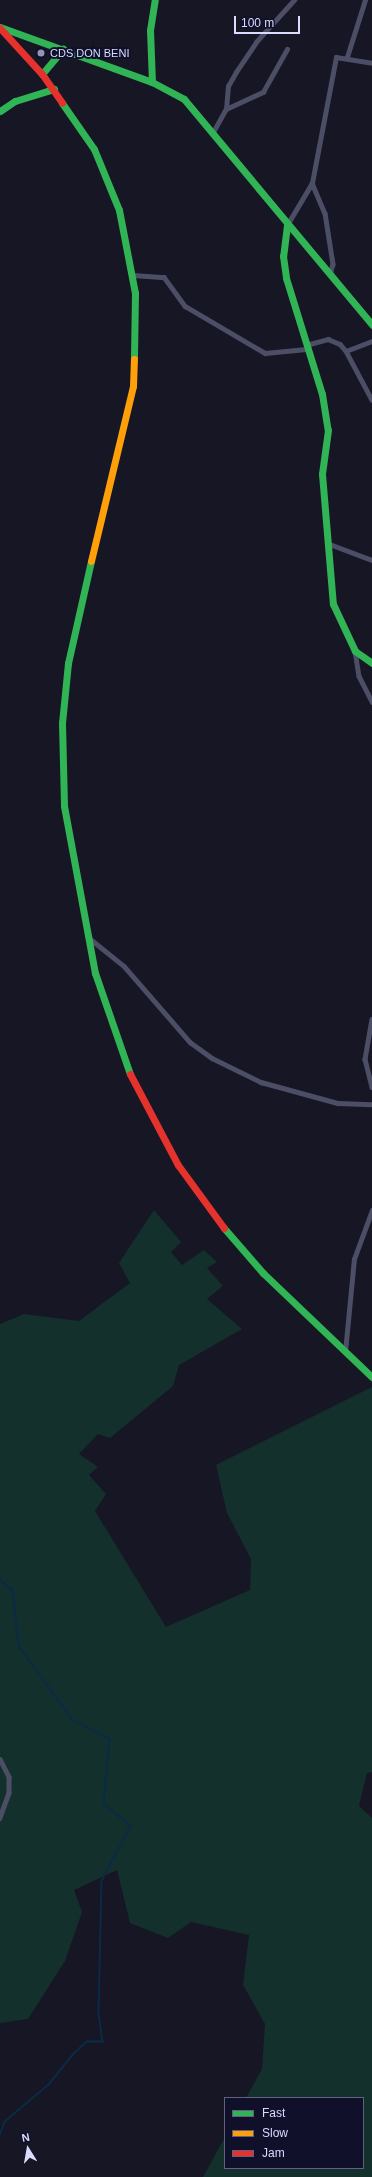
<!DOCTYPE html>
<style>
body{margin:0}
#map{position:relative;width:372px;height:2177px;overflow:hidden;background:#161624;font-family:Arial,sans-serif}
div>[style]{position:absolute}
.green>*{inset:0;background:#13302c}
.stream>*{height:1.5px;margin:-0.75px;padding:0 0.75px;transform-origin:0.75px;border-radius:0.75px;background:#0a2b46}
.street>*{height:4.5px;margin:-2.25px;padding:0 2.25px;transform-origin:2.25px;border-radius:2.25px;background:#4b4e65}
.fast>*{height:7px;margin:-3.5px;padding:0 3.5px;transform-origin:3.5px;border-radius:3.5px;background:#30b455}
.slow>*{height:7px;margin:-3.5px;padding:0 3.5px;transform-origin:3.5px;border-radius:3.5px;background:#ff9f0a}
.jam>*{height:7px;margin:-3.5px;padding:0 3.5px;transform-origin:3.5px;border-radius:3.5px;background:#e5322d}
.dots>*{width:11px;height:11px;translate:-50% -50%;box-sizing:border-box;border:2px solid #10102a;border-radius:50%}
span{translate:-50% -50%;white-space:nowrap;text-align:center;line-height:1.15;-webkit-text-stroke:4px #10102a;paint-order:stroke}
.poi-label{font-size:11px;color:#d9dbff}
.left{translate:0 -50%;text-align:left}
.legend{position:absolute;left:224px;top:2097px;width:140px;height:72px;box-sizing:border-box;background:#10102a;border:1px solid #60617f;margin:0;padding:5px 7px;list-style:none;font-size:12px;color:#d9dbff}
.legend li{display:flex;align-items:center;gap:8px;height:20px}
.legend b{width:20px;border:1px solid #60617f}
.north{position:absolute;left:8px;top:2129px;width:40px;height:40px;-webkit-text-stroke:3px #10102a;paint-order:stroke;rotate:349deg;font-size:11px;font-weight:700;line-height:16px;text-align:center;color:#d9dbff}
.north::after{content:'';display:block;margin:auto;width:14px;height:18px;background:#d9dbff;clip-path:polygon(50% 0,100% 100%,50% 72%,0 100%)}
.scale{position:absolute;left:234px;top:16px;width:66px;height:18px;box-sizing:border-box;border:2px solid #d9dbff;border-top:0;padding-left:5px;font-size:12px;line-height:14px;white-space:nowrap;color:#d9dbff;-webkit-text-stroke:3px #10102a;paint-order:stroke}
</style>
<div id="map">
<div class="green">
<i style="clip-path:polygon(154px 1210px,181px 1242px,171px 1252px,182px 1265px,204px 1250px,217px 1262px,207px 1268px,223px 1286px,207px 1299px,242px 1329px,179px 1365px,173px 1386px,110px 1438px,98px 1434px,79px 1454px,98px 1467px,89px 1475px,106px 1494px,95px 1511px,166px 1627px,250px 1590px,251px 1559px,227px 1513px,216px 1465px,372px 1387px,372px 1772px,367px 1773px,359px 1806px,372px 1818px,372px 2177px,203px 2177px,225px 2137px,225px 2168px,363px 2168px,363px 2098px,246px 2098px,262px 2069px,265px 2024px,243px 1985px,249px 1935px,191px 1922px,168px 1938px,130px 1923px,117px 1870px,74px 1890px,82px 1912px,65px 1961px,28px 2019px,0 2023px,0 1324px,24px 1314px,79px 1321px,130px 1283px,119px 1263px)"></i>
</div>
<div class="stream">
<i style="left:0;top:1580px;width:16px;rotate:38deg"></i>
<i style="left:13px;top:1590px;width:56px;rotate:83.9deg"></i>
<i style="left:19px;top:1646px;width:92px;rotate:53.9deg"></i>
<i style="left:73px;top:1720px;width:42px;rotate:27.2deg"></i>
<i style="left:110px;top:1739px;width:65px;rotate:95.3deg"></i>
<i style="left:104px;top:1804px;width:35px;rotate:39deg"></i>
<i style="left:131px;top:1826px;width:62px;rotate:117.8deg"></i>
<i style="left:102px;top:1881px;width:133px;rotate:91.3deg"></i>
<i style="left:99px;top:2014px;width:28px;rotate:82deg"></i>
<i style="left:103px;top:2042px;width:16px;rotate:180deg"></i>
<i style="left:87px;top:2042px;width:18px;rotate:137deg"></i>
<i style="left:74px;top:2054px;width:40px;rotate:129deg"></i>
<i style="left:49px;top:2085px;width:57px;rotate:139.9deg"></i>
<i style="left:5px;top:2122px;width:14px;rotate:111deg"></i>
</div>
<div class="street">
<i style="left:347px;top:57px;width:60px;rotate:-72.5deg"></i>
<i style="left:226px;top:109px;width:23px;rotate:-85deg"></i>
<i style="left:228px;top:86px;width:16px;rotate:-60deg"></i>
<i style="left:236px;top:72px;width:36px;rotate:-56deg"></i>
<i style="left:256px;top:42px;width:57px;rotate:-47.9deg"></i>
<i style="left:212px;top:134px;width:29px;rotate:-61deg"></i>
<i style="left:226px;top:109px;width:41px;rotate:-24.7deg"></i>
<i style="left:263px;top:92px;width:49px;rotate:-60.8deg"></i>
<i style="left:312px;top:183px;width:33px;rotate:67deg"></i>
<i style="left:325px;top:213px;width:52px;rotate:81.1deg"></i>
<i style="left:333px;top:264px;width:11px;rotate:105deg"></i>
<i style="left:287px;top:225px;width:49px;rotate:-59.2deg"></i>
<i style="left:312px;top:183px;width:128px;rotate:-79.2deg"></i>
<i style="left:336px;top:57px;width:36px;rotate:9deg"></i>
<i style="left:133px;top:275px;width:31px;rotate:4deg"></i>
<i style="left:164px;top:277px;width:36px;rotate:54deg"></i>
<i style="left:185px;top:306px;width:93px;rotate:30.4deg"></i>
<i style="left:265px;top:353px;width:41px;rotate:-5.6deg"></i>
<i style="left:306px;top:345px;width:23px;rotate:-15deg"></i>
<i style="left:328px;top:339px;width:13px;rotate:23deg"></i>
<i style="left:340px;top:344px;width:9px;rotate:49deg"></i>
<i style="left:346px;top:351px;width:28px;rotate:-21deg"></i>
<i style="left:346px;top:351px;width:55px;rotate:62deg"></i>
<i style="left:327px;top:543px;width:48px;rotate:20.7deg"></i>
<i style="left:355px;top:651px;width:25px;rotate:81deg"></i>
<i style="left:359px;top:676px;width:29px;rotate:63deg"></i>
<i style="left:88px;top:937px;width:46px;rotate:38.9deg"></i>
<i style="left:124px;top:966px;width:101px;rotate:49deg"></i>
<i style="left:190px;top:1042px;width:27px;rotate:36deg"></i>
<i style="left:212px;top:1058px;width:55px;rotate:26.1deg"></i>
<i style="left:261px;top:1082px;width:80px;rotate:15.3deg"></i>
<i style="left:338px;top:1103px;width:34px;rotate:2deg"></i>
<i style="left:372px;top:1019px;width:41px;rotate:99.9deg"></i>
<i style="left:365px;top:1059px;width:29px;rotate:76deg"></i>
<i style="left:345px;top:1352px;width:93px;rotate:-84.5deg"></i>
<i style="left:354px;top:1259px;width:52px;rotate:-69.8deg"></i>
<i style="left:0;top:1759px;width:20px;rotate:63deg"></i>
<i style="left:9px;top:1777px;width:16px;rotate:90deg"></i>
<i style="left:9px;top:1793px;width:27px;rotate:110deg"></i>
</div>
<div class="fast">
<i style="left:0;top:27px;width:162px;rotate:19.9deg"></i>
<i style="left:152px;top:82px;width:36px;rotate:28deg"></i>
<i style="left:184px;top:99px;width:294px;rotate:50.2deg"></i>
<i style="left:42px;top:74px;width:33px;rotate:-50deg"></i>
<i style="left:152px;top:82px;width:52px;rotate:-92.2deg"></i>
<i style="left:150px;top:30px;width:30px;rotate:-81deg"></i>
<i style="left:62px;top:103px;width:56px;rotate:55.2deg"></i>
<i style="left:94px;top:149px;width:66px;rotate:67.7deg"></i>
<i style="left:119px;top:210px;width:85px;rotate:79.1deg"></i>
<i style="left:135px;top:293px;width:66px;rotate:90.9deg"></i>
<i style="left:0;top:111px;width:18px;rotate:-34deg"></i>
<i style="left:15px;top:101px;width:41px;rotate:-17.1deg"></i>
<i style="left:287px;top:225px;width:31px;rotate:97deg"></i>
<i style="left:283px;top:256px;width:22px;rotate:82deg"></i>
<i style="left:286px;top:278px;width:121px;rotate:72.8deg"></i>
<i style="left:322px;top:394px;width:36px;rotate:81deg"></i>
<i style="left:328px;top:430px;width:44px;rotate:97.8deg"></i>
<i style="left:322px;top:474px;width:130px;rotate:85.2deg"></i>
<i style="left:333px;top:604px;width:52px;rotate:64.9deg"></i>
<i style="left:355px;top:651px;width:21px;rotate:35deg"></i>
<i style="left:91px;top:561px;width:105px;rotate:102.7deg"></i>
<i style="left:68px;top:663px;width:60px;rotate:95.7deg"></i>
<i style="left:62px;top:723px;width:83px;rotate:88.6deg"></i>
<i style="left:64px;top:806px;width:170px;rotate:79.5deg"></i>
<i style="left:95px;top:973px;width:107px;rotate:70.9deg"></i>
<i style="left:224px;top:1228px;width:60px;rotate:49.1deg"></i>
<i style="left:263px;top:1273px;width:151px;rotate:43.7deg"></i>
</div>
<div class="slow">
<i style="left:91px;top:561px;width:180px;rotate:-76.5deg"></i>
<i style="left:133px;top:386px;width:27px;rotate:-88deg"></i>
</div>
<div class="jam">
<i style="left:0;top:28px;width:62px;rotate:47.6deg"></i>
<i style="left:42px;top:74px;width:35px;rotate:55deg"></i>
<i style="left:130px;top:1074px;width:103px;rotate:62.2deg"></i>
<i style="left:178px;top:1165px;width:78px;rotate:53.9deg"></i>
</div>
<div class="dots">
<i style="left:41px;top:53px;background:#9596b2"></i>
</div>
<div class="poi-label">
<span class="left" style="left:50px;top:53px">CDS DON BENI</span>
</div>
<ul class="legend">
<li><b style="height:5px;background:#30b455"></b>Fast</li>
<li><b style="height:5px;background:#ff9f0a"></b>Slow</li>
<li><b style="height:5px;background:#e5322d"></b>Jam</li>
</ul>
<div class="north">N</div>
<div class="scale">100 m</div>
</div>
